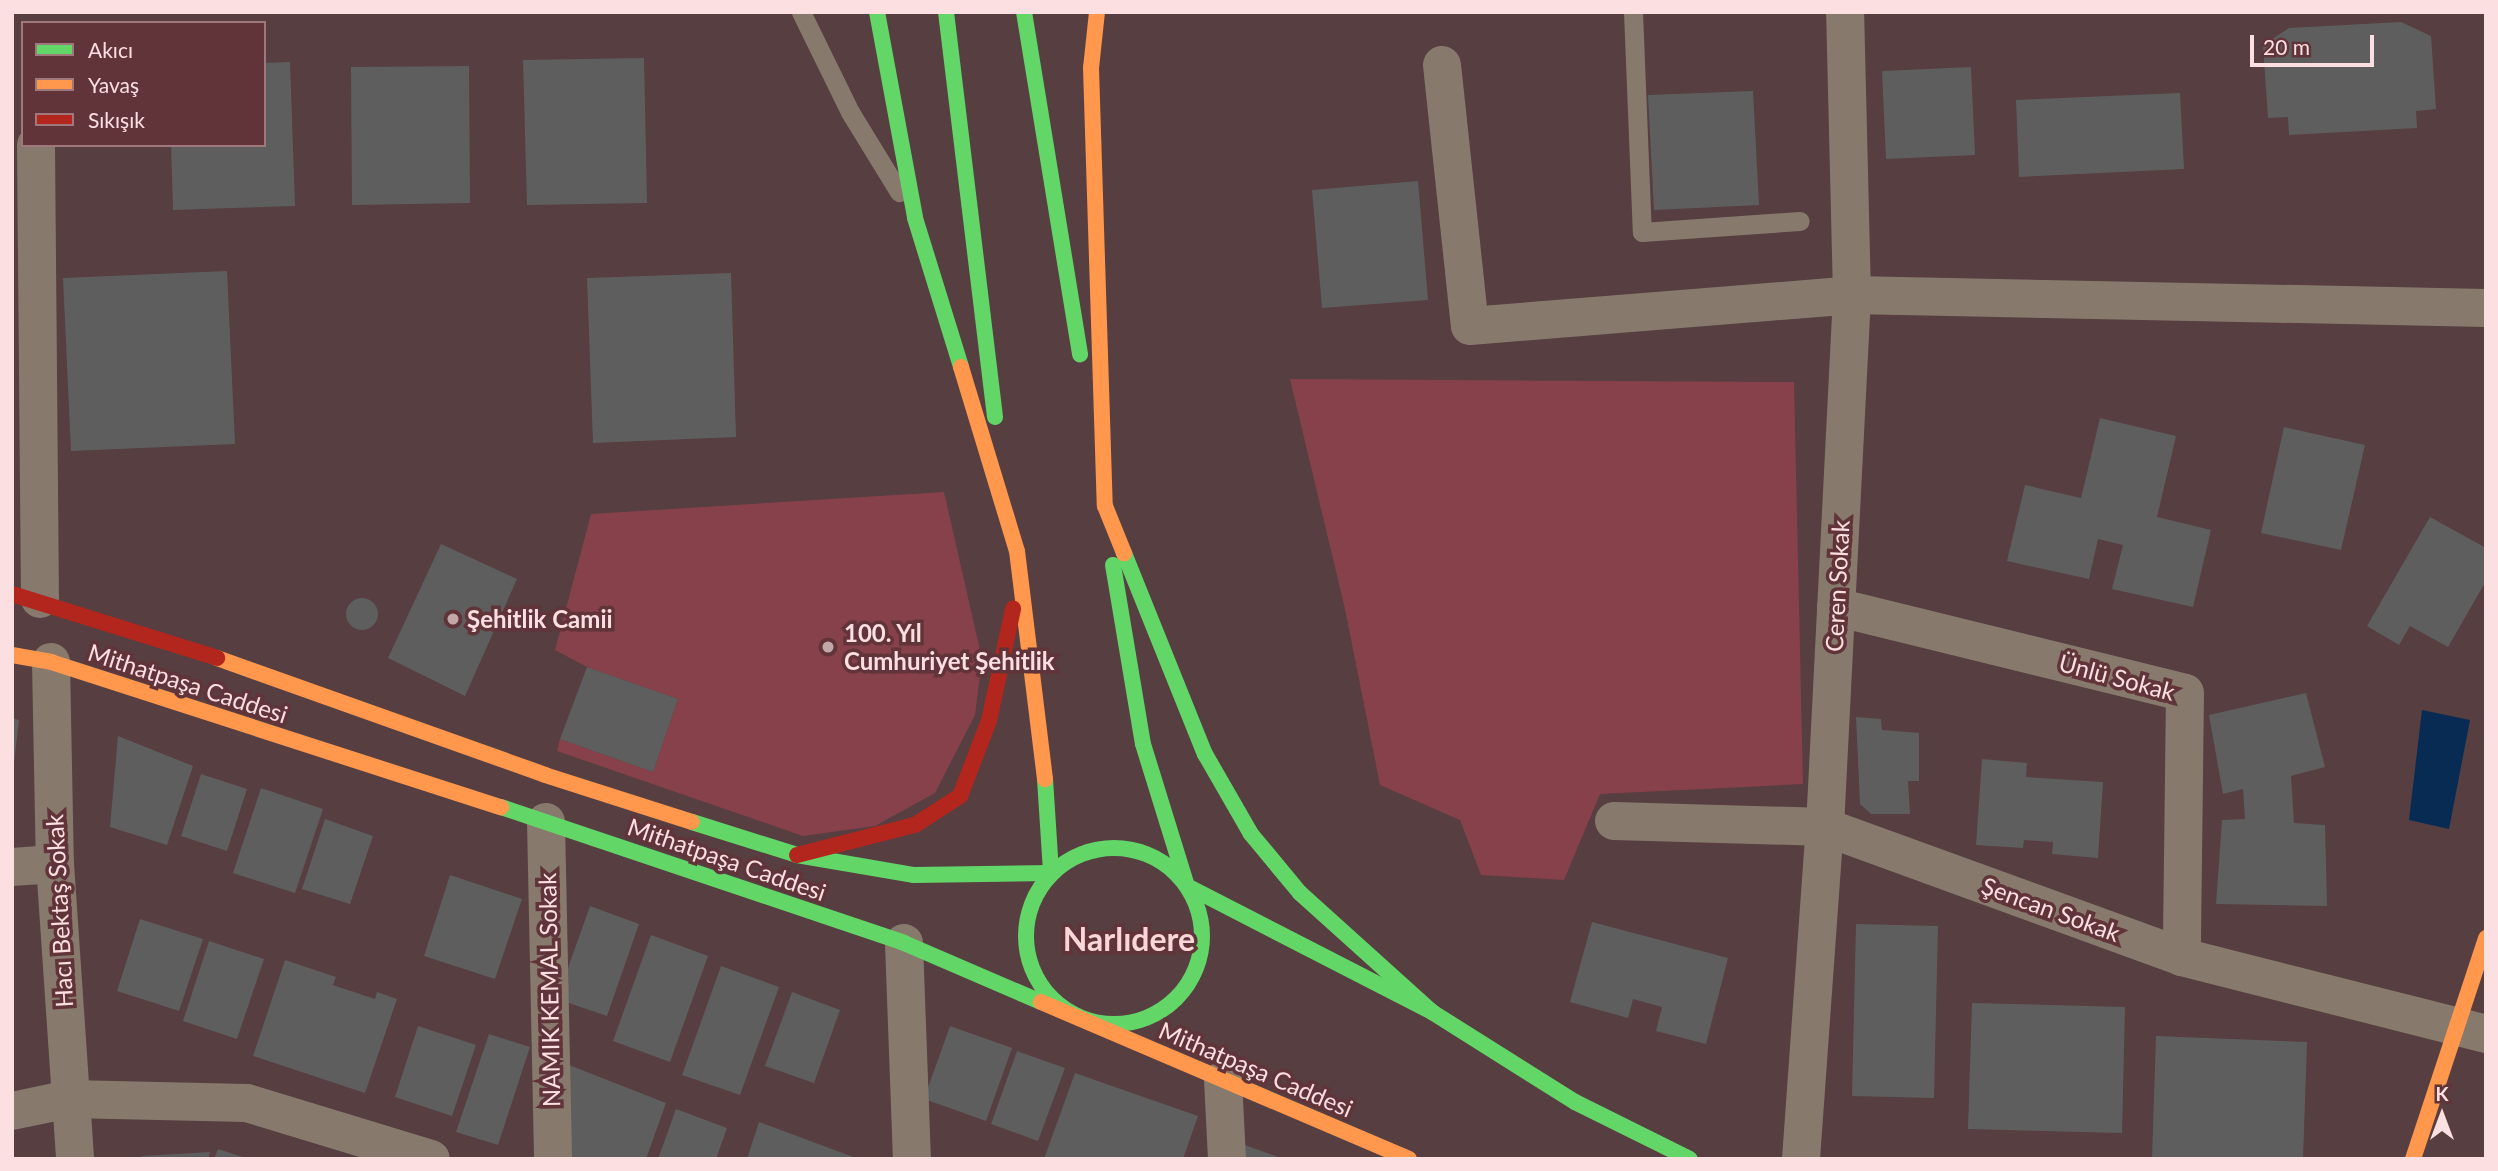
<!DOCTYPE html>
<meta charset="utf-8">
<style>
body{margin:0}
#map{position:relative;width:2498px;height:1171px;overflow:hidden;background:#563e41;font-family:Lato,sans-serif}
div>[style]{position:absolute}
.green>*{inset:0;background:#87414b}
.water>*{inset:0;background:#082b53}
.building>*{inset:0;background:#5f5e5e}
.round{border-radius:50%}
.lane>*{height:19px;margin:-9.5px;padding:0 9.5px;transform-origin:9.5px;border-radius:9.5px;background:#877a6d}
.street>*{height:38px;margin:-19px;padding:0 19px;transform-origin:19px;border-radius:19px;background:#877a6d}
.fast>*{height:16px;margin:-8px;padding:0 8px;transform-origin:8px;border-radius:8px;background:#63d668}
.fast>.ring{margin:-8px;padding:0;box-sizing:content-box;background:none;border:16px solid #63d668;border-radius:50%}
.slow>*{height:16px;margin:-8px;padding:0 8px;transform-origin:8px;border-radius:8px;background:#ff974d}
.jam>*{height:16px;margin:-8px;padding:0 8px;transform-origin:8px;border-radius:8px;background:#b3261e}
.dots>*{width:19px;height:19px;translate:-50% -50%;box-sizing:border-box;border:4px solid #613439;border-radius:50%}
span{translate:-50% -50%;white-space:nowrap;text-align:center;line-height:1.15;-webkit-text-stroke:7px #613439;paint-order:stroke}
.street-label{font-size:24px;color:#fcdfe1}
.poi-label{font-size:24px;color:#fcdfe1;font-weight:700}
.left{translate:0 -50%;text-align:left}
.district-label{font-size:32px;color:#f9d7d9;font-weight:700}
.frame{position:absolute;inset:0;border:14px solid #fcdfe1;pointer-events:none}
.legend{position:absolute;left:21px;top:21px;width:245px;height:126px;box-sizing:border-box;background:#613439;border:2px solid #9f787c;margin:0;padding:9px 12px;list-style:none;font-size:21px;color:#fcdfe1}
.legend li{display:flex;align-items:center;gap:14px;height:35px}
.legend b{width:35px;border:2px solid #9f787c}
.north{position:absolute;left:2407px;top:1080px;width:70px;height:70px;-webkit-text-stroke:5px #613439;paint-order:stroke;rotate:0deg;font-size:19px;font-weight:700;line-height:28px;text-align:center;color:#fcdfe1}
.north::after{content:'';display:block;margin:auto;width:24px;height:32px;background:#fcdfe1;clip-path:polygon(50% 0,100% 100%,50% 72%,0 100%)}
.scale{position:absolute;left:2250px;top:35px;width:124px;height:32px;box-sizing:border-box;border:4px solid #fcdfe1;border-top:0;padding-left:9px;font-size:21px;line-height:24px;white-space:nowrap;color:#fcdfe1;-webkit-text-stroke:5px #613439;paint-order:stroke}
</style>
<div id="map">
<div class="green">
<i style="clip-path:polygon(1290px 379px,1794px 382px,1803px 784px,1600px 794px,1564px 880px,1481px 875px,1460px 820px,1380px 785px,1345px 609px)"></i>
<i style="clip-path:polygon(944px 492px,982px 659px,975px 715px,935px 793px,875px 826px,803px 836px,557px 751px,560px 739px,653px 772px,678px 699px,587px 667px,555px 650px,591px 514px)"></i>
</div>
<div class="water">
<i style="clip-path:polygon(2422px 710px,2470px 720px,2449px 829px,2409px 820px)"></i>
</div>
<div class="building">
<i style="clip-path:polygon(2401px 22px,2431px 36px,2436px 109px,2416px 111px,2417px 128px,2289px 135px,2288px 117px,2268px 118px,2263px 45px,2289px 28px)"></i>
<i style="clip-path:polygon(644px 58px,647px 203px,527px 205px,523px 60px)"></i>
<i style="clip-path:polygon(290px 62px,295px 206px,173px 210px,171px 145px,264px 145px,264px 63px)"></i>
<i style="clip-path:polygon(469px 66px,470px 203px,352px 205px,351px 67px)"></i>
<i style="clip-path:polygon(1971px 67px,1975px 155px,1886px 159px,1882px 71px)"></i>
<i style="clip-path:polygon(1753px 91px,1759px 205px,1654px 210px,1648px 95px)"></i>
<i style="clip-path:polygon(2180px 93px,2184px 169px,2019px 177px,2016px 100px)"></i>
<i style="clip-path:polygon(1418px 181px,1428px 300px,1322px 308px,1312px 190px)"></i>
<i style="clip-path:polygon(227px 271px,235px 444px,71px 451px,63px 278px)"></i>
<i style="clip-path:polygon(731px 273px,736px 437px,593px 443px,587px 278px)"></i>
<i style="clip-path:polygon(2100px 418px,2176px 436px,2157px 517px,2211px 530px,2193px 607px,2112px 589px,2123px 545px,2098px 539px,2089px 579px,2007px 561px,2025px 485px,2081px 498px)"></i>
<i style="clip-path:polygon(2284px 427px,2365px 445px,2341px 550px,2261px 533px)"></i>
<i style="clip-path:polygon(2430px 517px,2486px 548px,2486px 581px,2448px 647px,2410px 626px,2399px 645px,2367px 626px)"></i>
<i style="clip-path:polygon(441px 544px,517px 579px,465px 696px,388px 658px)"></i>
<i class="round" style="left:346px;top:598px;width:32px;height:32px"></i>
<i style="clip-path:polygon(587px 667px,678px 699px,653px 772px,560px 739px)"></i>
<i style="clip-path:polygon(2306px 693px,2325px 767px,2291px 776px,2294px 823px,2325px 825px,2327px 906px,2216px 904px,2222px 820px,2245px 819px,2243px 789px,2223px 794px,2209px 715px)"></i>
<i style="clip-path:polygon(1856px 717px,1881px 719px,1882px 730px,1919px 733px,1919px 781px,1908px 781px,1910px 814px,1871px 814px,1860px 804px)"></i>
<i style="clip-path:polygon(12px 718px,19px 720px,14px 763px,12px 763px)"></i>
<i style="clip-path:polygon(118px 736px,193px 766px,167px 845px,110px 827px)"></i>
<i style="clip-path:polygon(1982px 759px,2027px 763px,2026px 777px,2103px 782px,2098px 858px,2052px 854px,2053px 842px,2024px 840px,2023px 848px,1976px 845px)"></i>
<i style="clip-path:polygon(201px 774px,247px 789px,227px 851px,181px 836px)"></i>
<i style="clip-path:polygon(261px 788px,323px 809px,295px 893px,233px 873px)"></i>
<i style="clip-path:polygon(325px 819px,373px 836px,350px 904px,302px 889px)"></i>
<i style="clip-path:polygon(450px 875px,522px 899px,495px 979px,424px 956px)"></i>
<i style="clip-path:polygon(590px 906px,639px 924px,607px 1016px,557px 999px)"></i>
<i style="clip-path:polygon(140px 919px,203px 939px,179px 1011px,117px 991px)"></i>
<i style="clip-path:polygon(1592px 922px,1728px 958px,1706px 1044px,1656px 1031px,1662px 1007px,1633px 999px,1628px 1018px,1570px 1002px)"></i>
<i style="clip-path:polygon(1856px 924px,1938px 926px,1934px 1098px,1852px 1096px)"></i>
<i style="clip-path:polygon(651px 935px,708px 956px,670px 1062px,613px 1041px)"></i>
<i style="clip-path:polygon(209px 941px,264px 959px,237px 1039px,183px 1021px)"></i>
<i style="clip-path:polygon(285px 960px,336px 977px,333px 985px,375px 999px,377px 992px,397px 999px,365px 1093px,253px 1056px)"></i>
<i style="clip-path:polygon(721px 966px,779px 987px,740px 1095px,682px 1075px)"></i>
<i style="clip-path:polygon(792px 992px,840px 1010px,814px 1083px,765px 1066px)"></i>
<i style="clip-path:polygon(1972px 1003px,2125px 1007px,2122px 1133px,1968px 1129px)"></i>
<i style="clip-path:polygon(418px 1026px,476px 1045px,452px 1116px,395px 1097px)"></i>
<i style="clip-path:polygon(950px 1026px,1012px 1048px,986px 1121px,924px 1099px)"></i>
<i style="clip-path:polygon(489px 1034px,530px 1047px,498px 1145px,456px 1132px)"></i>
<i style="clip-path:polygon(2156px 1036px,2307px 1042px,2303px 1159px,2152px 1159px)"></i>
<i style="clip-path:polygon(1017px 1051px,1065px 1068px,1038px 1141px,991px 1124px)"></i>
<i style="clip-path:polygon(569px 1065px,666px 1103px,646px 1159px,567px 1159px)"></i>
<i style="clip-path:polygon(1075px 1073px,1198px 1116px,1183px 1159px,1044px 1159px)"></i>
<i style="clip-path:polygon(676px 1109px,727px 1128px,716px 1159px,658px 1159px)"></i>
<i style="clip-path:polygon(759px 1122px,856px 1158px,856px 1159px,747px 1159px)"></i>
<i style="clip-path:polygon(1242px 1144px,1281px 1158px,1281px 1159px,1242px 1159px)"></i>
<i style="clip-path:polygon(218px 1149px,246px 1158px,246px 1159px,214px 1159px)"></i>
<i style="clip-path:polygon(210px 1152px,208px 1159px,142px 1159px,142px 1156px)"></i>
</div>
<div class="lane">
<i style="left:801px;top:12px;width:111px;rotate:63.9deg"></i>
<i style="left:850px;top:112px;width:94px;rotate:58.5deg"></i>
<i style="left:1633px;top:12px;width:220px;rotate:87.7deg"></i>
<i style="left:1642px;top:232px;width:158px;rotate:-4deg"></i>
</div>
<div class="street">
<i style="left:1442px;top:65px;width:262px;rotate:83.9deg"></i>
<i style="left:1470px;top:326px;width:383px;rotate:-4.6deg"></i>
<i style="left:1852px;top:295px;width:634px;rotate:1.17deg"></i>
<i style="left:36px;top:145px;width:454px;rotate:89.5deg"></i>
<i style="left:1836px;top:607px;width:359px;rotate:13.8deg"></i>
<i style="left:2185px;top:693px;width:264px;rotate:90.7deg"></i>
<i style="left:51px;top:662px;width:202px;rotate:88.9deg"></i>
<i style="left:55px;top:864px;width:296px;rotate:86.1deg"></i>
<i style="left:1614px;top:821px;width:211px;rotate:1.6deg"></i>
<i style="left:1825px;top:827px;width:380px;rotate:20deg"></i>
<i style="left:2182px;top:957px;width:314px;rotate:14.2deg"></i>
<i style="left:546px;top:822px;width:337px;rotate:88.8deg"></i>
<i style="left:12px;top:867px;width:43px;rotate:-4deg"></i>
<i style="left:904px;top:943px;width:216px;rotate:87.9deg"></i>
<i style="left:1223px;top:1080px;width:79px;rotate:87.1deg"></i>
<i style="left:12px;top:1111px;width:58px;rotate:-11.9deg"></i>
<i style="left:69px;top:1099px;width:178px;rotate:1.3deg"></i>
<i style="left:247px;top:1103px;width:192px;rotate:16.9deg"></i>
<i style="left:1801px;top:1159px;width:333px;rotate:-85.9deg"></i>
<i style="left:1825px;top:827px;width:533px;rotate:-87.09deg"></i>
<i style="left:1852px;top:295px;width:283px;rotate:-91.4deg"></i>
</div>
<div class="fast">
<i style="left:877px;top:12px;width:209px;rotate:79.5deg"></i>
<i style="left:915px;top:218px;width:156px;rotate:72.8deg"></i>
<i style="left:946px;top:12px;width:408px;rotate:83.1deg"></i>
<i style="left:1024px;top:12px;width:347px;rotate:80.7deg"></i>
<i style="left:1124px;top:553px;width:217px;rotate:68.1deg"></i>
<i style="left:1205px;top:754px;width:92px;rotate:60.1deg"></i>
<i style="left:1251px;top:834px;width:77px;rotate:50.3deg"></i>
<i style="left:1300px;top:893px;width:178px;rotate:42deg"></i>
<i style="left:1113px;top:565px;width:181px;rotate:80.5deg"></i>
<i style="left:1143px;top:744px;width:149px;rotate:72.8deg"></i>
<i style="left:1045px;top:779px;width:94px;rotate:86.3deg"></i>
<i style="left:501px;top:807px;width:425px;rotate:18.6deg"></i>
<i style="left:904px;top:943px;width:149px;rotate:23.3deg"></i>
<i style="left:692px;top:822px;width:110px;rotate:17.4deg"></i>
<i style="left:797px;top:855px;width:119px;rotate:9.7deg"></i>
<i style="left:914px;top:875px;width:137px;rotate:-0.8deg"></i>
<i class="ring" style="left:1026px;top:848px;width:160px;height:160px"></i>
<i style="left:1187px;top:886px;width:276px;rotate:27.2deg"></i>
<i style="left:1432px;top:1012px;width:169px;rotate:32.2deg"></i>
<i style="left:1575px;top:1102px;width:128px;rotate:26.4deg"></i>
</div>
<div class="slow">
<i style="left:1097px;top:12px;width:56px;rotate:96.1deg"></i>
<i style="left:1091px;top:68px;width:438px;rotate:88.2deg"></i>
<i style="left:1105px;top:506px;width:51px;rotate:68deg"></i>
<i style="left:961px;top:367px;width:192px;rotate:73.1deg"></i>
<i style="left:1017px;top:551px;width:230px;rotate:83deg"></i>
<i style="left:12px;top:655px;width:40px;rotate:10deg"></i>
<i style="left:51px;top:662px;width:473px;rotate:17.9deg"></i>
<i style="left:217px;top:658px;width:348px;rotate:19.6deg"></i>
<i style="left:545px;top:775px;width:154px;rotate:17.7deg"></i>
<i style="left:1041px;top:1002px;width:400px;rotate:23.1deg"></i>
<i style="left:2413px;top:1159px;width:233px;rotate:-71.7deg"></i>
</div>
<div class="jam">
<i style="left:12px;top:594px;width:215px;rotate:17.3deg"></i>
<i style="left:797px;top:855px;width:122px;rotate:-14.3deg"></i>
<i style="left:915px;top:825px;width:54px;rotate:-32.8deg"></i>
<i style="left:960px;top:796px;width:80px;rotate:-68.9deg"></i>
<i style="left:989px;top:721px;width:115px;rotate:-77.9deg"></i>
</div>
<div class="dots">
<i style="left:453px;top:619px;background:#c2a7a9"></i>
<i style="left:828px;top:647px;background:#c2a7a9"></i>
</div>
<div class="street-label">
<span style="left:1837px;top:586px;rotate:-87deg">Ceren Sokak</span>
<span style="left:2117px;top:677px;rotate:15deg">Ünlü Sokak</span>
<span style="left:188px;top:683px;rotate:18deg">Mithatpaşa Caddesi</span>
<span style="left:727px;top:859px;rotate:19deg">Mithatpaşa Caddesi</span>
<span style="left:2051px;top:909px;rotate:20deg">Şencan Sokak</span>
<span style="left:59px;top:911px;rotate:-93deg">Hacı Bektaş Sokak</span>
<span style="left:549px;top:990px;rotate:-91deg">NAMIK KEMAL Sokak</span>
<span style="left:1256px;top:1069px;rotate:23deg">Mithatpaşa Caddesi</span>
</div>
<div class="poi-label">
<span class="left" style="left:467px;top:619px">Şehitlik Camii</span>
<span class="left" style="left:844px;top:647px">100. Yıl<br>Cumhuriyet Şehitlik</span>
</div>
<div class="district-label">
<span style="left:1129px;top:939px">Narlıdere</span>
</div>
<div class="frame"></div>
<ul class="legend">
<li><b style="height:9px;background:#63d668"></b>Akıcı</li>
<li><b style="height:9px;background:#ff974d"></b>Yavaş</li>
<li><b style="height:9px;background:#b3261e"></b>Sıkışık</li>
</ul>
<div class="north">K</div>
<div class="scale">20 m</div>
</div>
